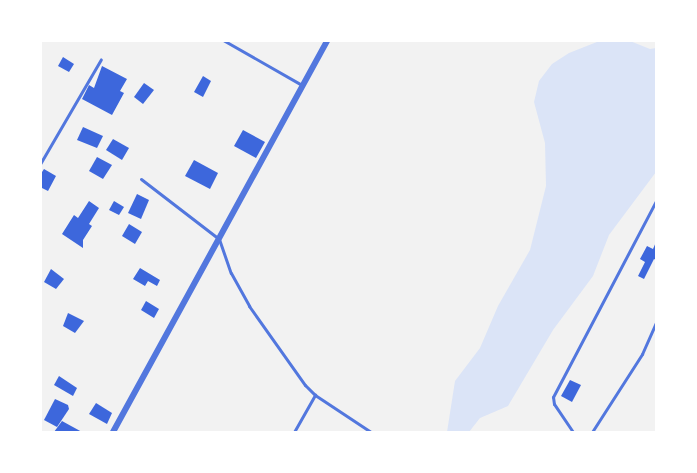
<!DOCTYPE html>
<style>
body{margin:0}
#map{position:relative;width:697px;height:473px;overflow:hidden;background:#f2f2f2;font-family:"Titillium Web",sans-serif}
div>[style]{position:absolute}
.green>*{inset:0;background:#dbe4f7}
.building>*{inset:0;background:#3d67dc}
.service>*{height:3px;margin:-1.5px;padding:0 1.5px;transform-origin:1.5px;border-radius:1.5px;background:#5277de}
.minor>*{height:6px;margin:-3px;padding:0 3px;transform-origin:3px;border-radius:3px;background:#5277de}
span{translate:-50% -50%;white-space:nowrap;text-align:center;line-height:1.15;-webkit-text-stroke:4.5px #fff;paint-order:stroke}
.frame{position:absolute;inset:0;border:42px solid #fff;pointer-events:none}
</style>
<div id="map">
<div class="green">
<i style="clip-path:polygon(602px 40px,630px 41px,650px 49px,656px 48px,656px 172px,609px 235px,593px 276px,553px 330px,508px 406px,480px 418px,469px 432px,447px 432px,455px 381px,480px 348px,498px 306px,530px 250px,546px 186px,545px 143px,534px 102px,539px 81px,552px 64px,569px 53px)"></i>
</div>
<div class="building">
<i style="clip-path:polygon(63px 57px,74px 64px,69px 72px,58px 66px)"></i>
<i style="clip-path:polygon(102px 66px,127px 79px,120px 91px,124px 93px,112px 115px,82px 99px,89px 85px,94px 88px)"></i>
<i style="clip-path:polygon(203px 76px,211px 81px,203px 97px,194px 92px)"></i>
<i style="clip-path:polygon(144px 83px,154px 90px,143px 104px,134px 97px)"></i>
<i style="clip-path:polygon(83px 127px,103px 136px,97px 148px,77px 140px)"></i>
<i style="clip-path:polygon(243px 130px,265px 142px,256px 158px,234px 146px)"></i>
<i style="clip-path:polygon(113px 139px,129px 148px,122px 160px,106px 150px)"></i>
<i style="clip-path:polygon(97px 157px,112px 165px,103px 179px,89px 171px)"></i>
<i style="clip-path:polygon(194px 160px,218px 173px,210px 189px,185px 176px)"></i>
<i style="clip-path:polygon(44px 169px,56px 176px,48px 191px,40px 187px,40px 175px)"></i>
<i style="clip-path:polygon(137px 194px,149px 200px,141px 219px,128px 213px)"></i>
<i style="clip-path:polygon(89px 201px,99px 208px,89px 224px,92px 226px,83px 240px,83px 248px,62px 234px,74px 215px,78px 218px)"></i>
<i style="clip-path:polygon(114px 201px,124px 207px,119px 215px,109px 210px)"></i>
<i style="clip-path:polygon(129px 224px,142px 232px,135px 244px,122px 236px)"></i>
<i style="clip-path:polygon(656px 242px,656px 260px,654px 259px,644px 279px,638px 276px,645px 262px,640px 259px,647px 246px,653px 249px)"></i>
<i style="clip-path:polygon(140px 268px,160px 280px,157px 286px,148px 281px,145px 286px,133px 279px)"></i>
<i style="clip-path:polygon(51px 269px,64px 279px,56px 289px,44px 282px)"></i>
<i style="clip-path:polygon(146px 301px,159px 309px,154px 318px,141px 310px)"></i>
<i style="clip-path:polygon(68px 313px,84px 321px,75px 333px,63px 326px)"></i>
<i style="clip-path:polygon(59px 376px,77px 388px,73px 396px,54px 385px)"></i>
<i style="clip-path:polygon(570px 380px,581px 385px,572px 402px,561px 396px)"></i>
<i style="clip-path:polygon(55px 399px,68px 405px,69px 409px,57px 427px,44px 420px)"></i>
<i style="clip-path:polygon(96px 403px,112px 413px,107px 424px,89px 414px)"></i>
<i style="clip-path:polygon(62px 421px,82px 432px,54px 432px)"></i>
</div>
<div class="service">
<i style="left:223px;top:40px;width:91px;rotate:29.7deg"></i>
<i style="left:40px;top:164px;width:121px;rotate:-59.8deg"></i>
<i style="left:141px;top:179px;width:98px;rotate:37.6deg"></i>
<i style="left:219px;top:239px;width:36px;rotate:71deg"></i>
<i style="left:231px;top:273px;width:38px;rotate:61deg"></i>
<i style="left:249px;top:306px;width:97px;rotate:54.7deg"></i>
<i style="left:305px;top:385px;width:14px;rotate:45deg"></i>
<i style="left:315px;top:395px;width:67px;rotate:33.5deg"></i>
<i style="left:294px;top:432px;width:43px;rotate:-60.4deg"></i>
<i style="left:573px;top:432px;width:34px;rotate:-124deg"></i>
<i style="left:554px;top:404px;width:7px;rotate:-98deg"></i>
<i style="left:553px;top:397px;width:221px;rotate:-62.3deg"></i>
<i style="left:592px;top:432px;width:93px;rotate:-57.3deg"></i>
<i style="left:642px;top:354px;width:34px;rotate:-66deg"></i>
</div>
<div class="minor">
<i style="left:113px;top:432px;width:447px;rotate:-61.3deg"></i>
</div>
<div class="frame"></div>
</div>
